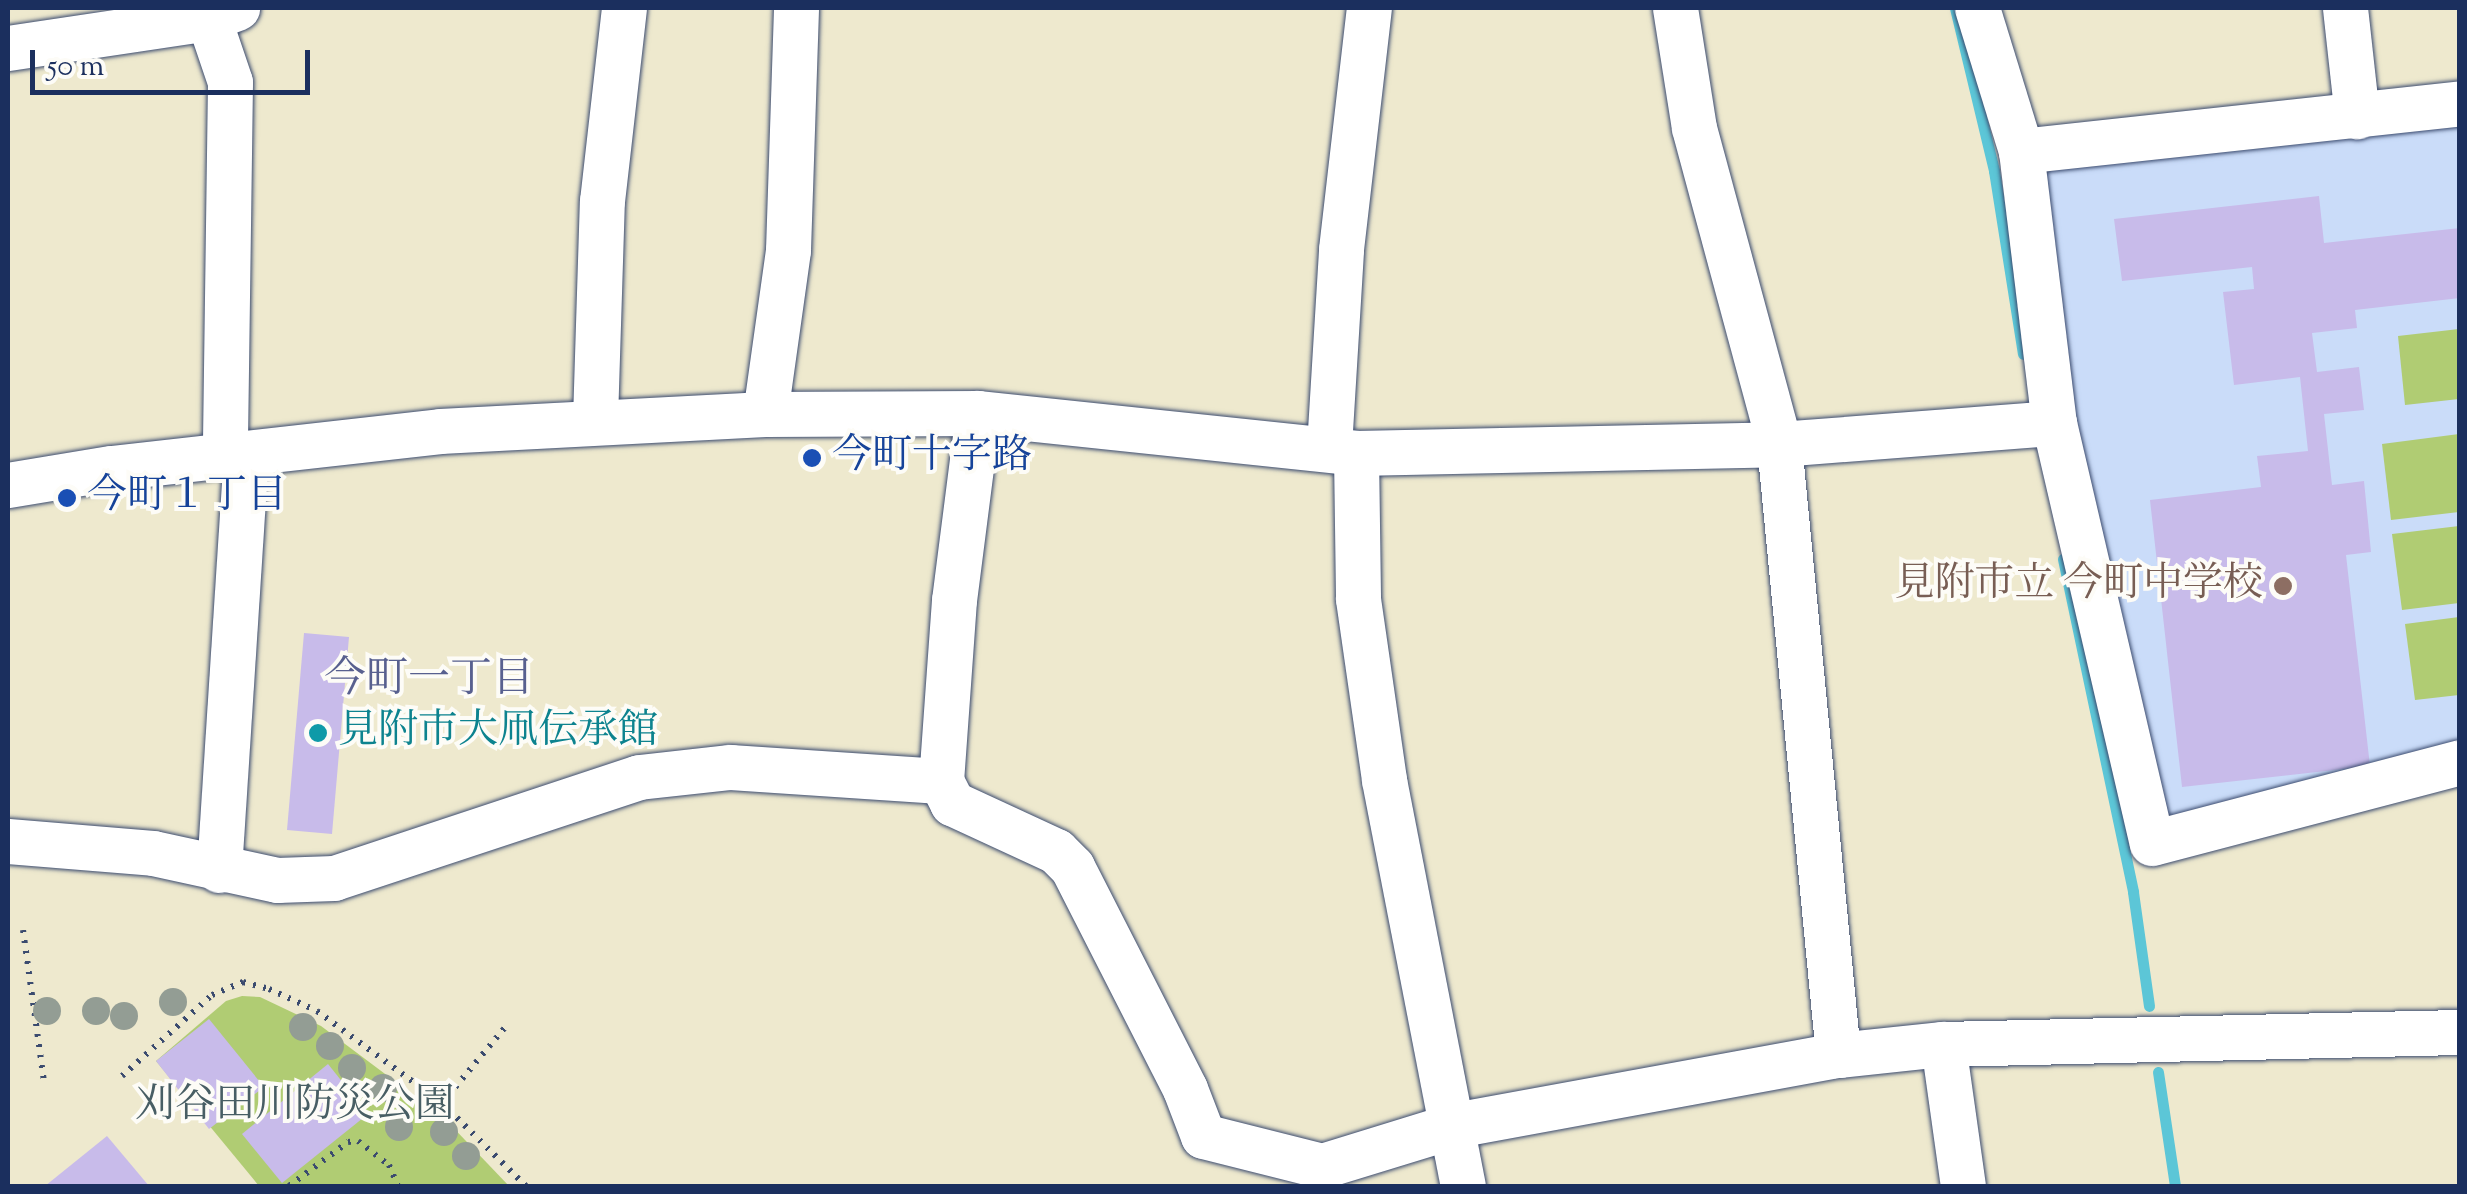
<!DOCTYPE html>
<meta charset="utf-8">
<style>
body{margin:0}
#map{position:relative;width:2467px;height:1194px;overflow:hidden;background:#eee9ce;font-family:"Sorts Mill Goudy","Noto Serif JP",serif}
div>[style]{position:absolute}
.built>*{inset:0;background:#cadcf9}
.green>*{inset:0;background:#b0cc73}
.stream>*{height:11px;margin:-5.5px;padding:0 5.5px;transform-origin:5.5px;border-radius:5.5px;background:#5cc6d7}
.building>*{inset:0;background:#c8bbea}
.path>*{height:6px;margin-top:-3px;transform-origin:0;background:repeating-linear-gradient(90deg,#3b4b6f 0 2.5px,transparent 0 10.5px)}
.roads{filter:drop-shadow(0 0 2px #3b4b6f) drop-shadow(0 0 2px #3b4b6f)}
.minor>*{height:45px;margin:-22.5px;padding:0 22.5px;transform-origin:22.5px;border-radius:22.5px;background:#fff}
.trees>*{width:28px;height:28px;margin:-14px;border-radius:50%;background:#939d94}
.dots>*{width:28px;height:28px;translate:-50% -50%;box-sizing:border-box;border:5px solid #fdfcf7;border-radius:50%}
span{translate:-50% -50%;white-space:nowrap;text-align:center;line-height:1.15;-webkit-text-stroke:8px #fdfcf7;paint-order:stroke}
.transit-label{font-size:40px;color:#164399}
.left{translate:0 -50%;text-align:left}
.education-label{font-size:40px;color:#785e54}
.right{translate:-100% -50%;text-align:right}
.culture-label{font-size:40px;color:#0d838f}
.park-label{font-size:40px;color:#485e64}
.neighbourhood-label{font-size:42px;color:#58608f}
.frame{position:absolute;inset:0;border:10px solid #1b2f5e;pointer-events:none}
.scale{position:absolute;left:30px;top:50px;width:280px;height:45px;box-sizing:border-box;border:5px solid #1b2f5e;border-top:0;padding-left:12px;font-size:30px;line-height:35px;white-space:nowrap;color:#1b2f5e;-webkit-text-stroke:8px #fdfcf7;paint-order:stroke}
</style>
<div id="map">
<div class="built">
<i style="clip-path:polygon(2459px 122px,2459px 748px,2175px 819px,2159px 808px,2070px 424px,2038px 186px,2052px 167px)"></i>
</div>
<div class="green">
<i style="clip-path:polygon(2459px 329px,2459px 399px,2405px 405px,2398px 336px)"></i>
<i style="clip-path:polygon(2459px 434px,2459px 512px,2391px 520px,2382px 444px)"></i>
<i style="clip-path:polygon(2459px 526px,2459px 603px,2402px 610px,2392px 534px)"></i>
<i style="clip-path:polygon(2459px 617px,2459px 695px,2415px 700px,2405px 624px)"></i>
<i style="clip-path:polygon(242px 996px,260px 997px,321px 1026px,444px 1118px,509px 1186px,259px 1186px,156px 1061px,226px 1001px)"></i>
</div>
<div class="stream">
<i style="left:1955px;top:8px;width:168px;rotate:76.5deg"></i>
<i style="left:1994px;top:171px;width:185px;rotate:81deg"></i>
<i style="left:2063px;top:559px;width:340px;rotate:78.1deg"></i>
<i style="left:2133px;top:892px;width:115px;rotate:82deg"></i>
<i style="left:2158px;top:1072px;width:115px;rotate:81.5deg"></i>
</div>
<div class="building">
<i style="clip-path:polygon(2319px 196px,2324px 243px,2460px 228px,2460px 298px,2355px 310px,2357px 328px,2312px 333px,2317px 372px,2359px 367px,2364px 410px,2324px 414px,2332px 485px,2364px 481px,2371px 552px,2346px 555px,2370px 766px,2182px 787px,2150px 500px,2261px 487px,2257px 456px,2308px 451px,2300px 377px,2234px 385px,2223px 292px,2254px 289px,2252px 267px,2122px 281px,2114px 219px)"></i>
<i style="clip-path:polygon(304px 633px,349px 637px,332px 834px,287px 830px)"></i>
<i style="clip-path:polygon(209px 1019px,264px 1087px,209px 1129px,156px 1061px)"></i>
<i style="clip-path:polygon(328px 1064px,368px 1114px,282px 1183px,242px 1134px)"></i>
<i style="clip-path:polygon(107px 1136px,149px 1186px,45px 1186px)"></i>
</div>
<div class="path">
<i style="left:23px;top:930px;width:153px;rotate:82.1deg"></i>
<i style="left:122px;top:1076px;width:121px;rotate:-42deg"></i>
<i style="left:212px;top:995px;width:34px;rotate:-23deg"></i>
<i style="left:243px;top:982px;width:27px;rotate:15deg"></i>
<i style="left:269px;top:989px;width:53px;rotate:24.6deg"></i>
<i style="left:317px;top:1011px;width:155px;rotate:36.4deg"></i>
<i style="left:442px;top:1103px;width:118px;rotate:44.7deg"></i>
<i style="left:442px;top:1103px;width:102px;rotate:-50.2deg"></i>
<i style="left:289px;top:1186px;width:74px;rotate:-36.7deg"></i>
<i style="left:348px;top:1142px;width:10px;rotate:-6deg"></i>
<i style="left:358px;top:1141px;width:39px;rotate:38deg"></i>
<i style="left:389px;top:1165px;width:23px;rotate:67deg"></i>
</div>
<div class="roads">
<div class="minor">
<i style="left:205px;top:8px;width:78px;rotate:71.3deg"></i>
<i style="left:230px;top:82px;width:375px;rotate:90.8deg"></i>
<i style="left:1675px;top:8px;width:121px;rotate:81deg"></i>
<i style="left:1694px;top:128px;width:327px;rotate:74.9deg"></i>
<i style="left:1779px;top:444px;width:614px;rotate:84.48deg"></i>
<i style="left:1977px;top:8px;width:150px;rotate:72.9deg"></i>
<i style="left:2021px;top:151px;width:274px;rotate:83.1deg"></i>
<i style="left:2054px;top:423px;width:431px;rotate:76.9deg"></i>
<i style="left:2152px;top:843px;width:318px;rotate:-14.7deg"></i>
<i style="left:2345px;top:8px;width:109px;rotate:83.7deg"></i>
<i style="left:8px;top:48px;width:203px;rotate:-8.5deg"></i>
<i style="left:209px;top:18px;width:30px;rotate:-20deg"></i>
<i style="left:2021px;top:151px;width:442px;rotate:-6.2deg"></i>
<i style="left:978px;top:413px;width:189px;rotate:97.3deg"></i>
<i style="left:954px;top:600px;width:181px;rotate:94.1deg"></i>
<i style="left:941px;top:781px;width:25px;rotate:63deg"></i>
<i style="left:952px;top:803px;width:115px;rotate:24.8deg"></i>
<i style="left:1056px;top:851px;width:23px;rotate:45deg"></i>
<i style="left:1072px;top:867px;width:249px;rotate:63deg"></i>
<i style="left:1185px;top:1089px;width:50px;rotate:69deg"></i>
<i style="left:1203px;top:1136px;width:123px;rotate:14.1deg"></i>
<i style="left:1322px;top:1166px;width:139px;rotate:-17.1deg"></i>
<i style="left:1455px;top:1125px;width:389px;rotate:-10.4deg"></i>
<i style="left:1838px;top:1055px;width:106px;rotate:-6deg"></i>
<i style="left:1943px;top:1044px;width:517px;rotate:-1.33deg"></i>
<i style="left:765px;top:414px;width:166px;rotate:-82deg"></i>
<i style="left:788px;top:250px;width:242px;rotate:-88.1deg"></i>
<i style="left:595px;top:420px;width:219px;rotate:-88.2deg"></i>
<i style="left:602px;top:201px;width:194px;rotate:-83.5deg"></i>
<i style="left:1329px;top:447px;width:198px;rotate:-86.5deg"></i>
<i style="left:1341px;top:249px;width:243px;rotate:-83.4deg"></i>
<i style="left:1356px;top:453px;width:146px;rotate:89.2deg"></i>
<i style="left:1358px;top:599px;width:183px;rotate:81.8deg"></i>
<i style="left:1384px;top:780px;width:414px;rotate:79deg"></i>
<i style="left:8px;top:485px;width:104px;rotate:-9.4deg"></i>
<i style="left:111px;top:468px;width:331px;rotate:-6.4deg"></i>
<i style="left:440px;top:431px;width:325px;rotate:-3deg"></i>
<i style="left:765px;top:414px;width:213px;rotate:-0.3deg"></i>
<i style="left:978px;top:413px;width:380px;rotate:6deg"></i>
<i style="left:1356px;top:453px;width:423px;rotate:-1.2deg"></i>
<i style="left:1779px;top:444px;width:276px;rotate:-4.4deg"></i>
<i style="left:8px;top:841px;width:145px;rotate:4.7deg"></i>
<i style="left:153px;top:853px;width:127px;rotate:12.3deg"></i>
<i style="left:277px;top:880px;width:57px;rotate:-2deg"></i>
<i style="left:334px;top:878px;width:321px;rotate:-18.3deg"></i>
<i style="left:639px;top:777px;width:92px;rotate:-6.3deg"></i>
<i style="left:730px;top:767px;width:211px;rotate:3.8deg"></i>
<i style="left:219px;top:870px;width:416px;rotate:-86.3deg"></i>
<i style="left:1943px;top:1044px;width:143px;rotate:82deg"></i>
</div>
</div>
<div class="trees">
<i style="left:173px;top:1002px"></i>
<i style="left:47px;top:1011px"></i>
<i style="left:96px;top:1011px"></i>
<i style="left:124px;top:1016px"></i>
<i style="left:303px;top:1027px"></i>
<i style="left:330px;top:1046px"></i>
<i style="left:352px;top:1068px"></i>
<i style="left:383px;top:1088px"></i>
<i style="left:399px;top:1127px"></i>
<i style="left:444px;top:1132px"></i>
<i style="left:466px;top:1156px"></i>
</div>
<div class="dots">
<i style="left:812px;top:458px;background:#1a4fb4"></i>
<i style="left:67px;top:498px;background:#1a4fb4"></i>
<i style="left:2283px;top:586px;background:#8d6e63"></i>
<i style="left:318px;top:733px;background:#0f9aa8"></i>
</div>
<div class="transit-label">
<span class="left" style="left:832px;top:458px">今町十字路</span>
<span class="left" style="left:87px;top:498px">今町１丁目</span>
</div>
<div class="education-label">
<span class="right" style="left:2263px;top:586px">見附市立 今町中学校</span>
</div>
<div class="culture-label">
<span class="left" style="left:338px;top:733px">見附市大凧伝承館</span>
</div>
<div class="park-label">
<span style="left:295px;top:1107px">刈谷田川防災公園</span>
</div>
<div class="neighbourhood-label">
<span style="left:429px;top:681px">今町一丁目</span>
</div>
<div class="frame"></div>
<div class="scale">50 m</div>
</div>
